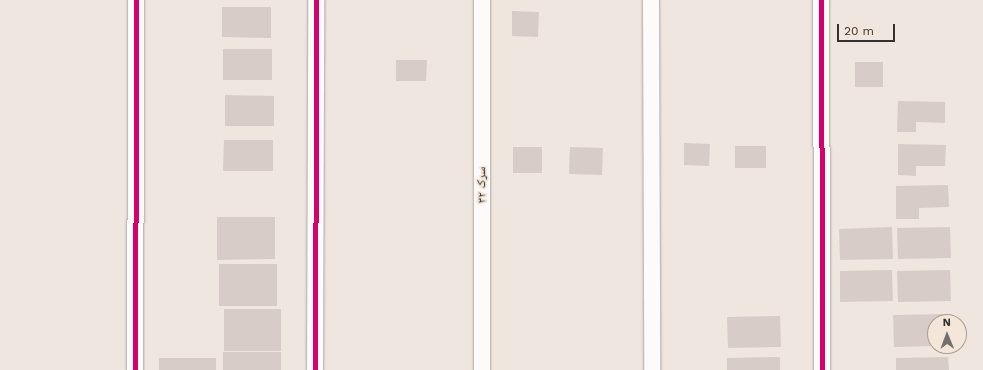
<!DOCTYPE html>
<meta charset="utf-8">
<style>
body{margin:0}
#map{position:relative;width:983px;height:370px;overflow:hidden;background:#eee6df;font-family:"Work Sans","Noto Naskh Arabic",sans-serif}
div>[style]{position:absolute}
.building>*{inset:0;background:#d8ccc9}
.roads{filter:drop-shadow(0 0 1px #aba6a0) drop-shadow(0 0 1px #aba6a0)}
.minor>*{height:16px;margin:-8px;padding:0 8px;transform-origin:8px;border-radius:8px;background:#fcfbfa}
.cycleway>*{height:5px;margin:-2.5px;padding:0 2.5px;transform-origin:2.5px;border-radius:2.5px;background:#d6006c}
span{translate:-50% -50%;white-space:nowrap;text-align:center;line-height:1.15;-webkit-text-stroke:3.5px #f4e6d9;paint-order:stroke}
.street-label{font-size:12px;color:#36312c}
.north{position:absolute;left:927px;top:314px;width:40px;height:40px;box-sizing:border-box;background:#f4e6d9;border:1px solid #a89e94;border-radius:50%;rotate:359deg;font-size:11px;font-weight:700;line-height:16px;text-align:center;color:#36312c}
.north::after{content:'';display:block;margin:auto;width:14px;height:18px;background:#76706b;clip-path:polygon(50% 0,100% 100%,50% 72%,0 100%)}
.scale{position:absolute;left:837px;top:24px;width:58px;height:18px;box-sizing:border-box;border:2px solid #36312c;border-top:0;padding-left:5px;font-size:12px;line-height:14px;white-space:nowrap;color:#36312c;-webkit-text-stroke:3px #f4e6d9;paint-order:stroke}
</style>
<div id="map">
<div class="building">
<i style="clip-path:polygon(222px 7px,271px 7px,271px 38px,222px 37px)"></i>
<i style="clip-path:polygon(512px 11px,539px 12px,538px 37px,512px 36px)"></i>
<i style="clip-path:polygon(223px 49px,272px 49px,272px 80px,223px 80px)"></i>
<i style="clip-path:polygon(396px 60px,427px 60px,426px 81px,396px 81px)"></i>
<i style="clip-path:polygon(855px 62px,883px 62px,883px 87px,855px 87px)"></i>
<i style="clip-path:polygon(225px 95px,274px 96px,274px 126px,225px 126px)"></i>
<i style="clip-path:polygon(898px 101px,945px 102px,945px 123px,916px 122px,916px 132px,897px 132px)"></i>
<i style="clip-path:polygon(224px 140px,273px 140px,273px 171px,223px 171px)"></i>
<i style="clip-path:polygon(684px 143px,710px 144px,709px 166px,684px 165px)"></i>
<i style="clip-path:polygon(898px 144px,946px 145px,945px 166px,916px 166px,916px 176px,898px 175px)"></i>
<i style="clip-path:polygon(735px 146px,766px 146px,766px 168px,735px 168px)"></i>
<i style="clip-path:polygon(513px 147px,542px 147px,542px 173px,513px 173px)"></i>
<i style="clip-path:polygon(570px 147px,603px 148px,602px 175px,569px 174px)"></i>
<i style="clip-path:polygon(948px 185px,949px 207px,919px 208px,919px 219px,896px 219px,896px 186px)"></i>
<i style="clip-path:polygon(217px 217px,275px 217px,275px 259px,217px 260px)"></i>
<i style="clip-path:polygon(892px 227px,893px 259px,840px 260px,839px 229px)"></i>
<i style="clip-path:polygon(950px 227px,951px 258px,898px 259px,897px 228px)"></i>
<i style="clip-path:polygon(219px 264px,277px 264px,277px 306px,219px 306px)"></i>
<i style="clip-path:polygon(892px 270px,893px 301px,840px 302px,840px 271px)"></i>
<i style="clip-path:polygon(950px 270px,951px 301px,898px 302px,897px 271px)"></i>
<i style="clip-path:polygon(224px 309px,281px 309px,281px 351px,224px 351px)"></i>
<i style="clip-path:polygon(946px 314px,946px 322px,935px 322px,935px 346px,894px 347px,893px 315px)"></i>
<i style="clip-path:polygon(780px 316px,781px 347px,728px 348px,727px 317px)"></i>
<i style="clip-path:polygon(223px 352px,281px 352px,281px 370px,223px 370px)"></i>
<i style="clip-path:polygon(780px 357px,780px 370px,727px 370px,727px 358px)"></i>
<i style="clip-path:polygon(948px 357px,949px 370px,896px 370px,896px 358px)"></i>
<i style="clip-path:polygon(159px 358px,216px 358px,216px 370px,159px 370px)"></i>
</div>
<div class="roads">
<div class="minor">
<i style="left:651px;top:0;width:370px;rotate:89.8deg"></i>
<i style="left:821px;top:0;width:370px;rotate:89.8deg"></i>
<i style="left:135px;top:370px;width:370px;rotate:-89.8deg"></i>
<i style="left:315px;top:370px;width:370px;rotate:-89.8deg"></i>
<i style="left:482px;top:370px;width:370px;rotate:-90deg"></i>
</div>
</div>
<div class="cycleway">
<i style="left:821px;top:0;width:370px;rotate:89.8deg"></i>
<i style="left:135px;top:370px;width:370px;rotate:-89.8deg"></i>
<i style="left:315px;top:370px;width:370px;rotate:-89.8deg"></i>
</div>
<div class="street-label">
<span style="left:482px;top:185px;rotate:-90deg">سرک ۳۲</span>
</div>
<div class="north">N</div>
<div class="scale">20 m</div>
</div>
